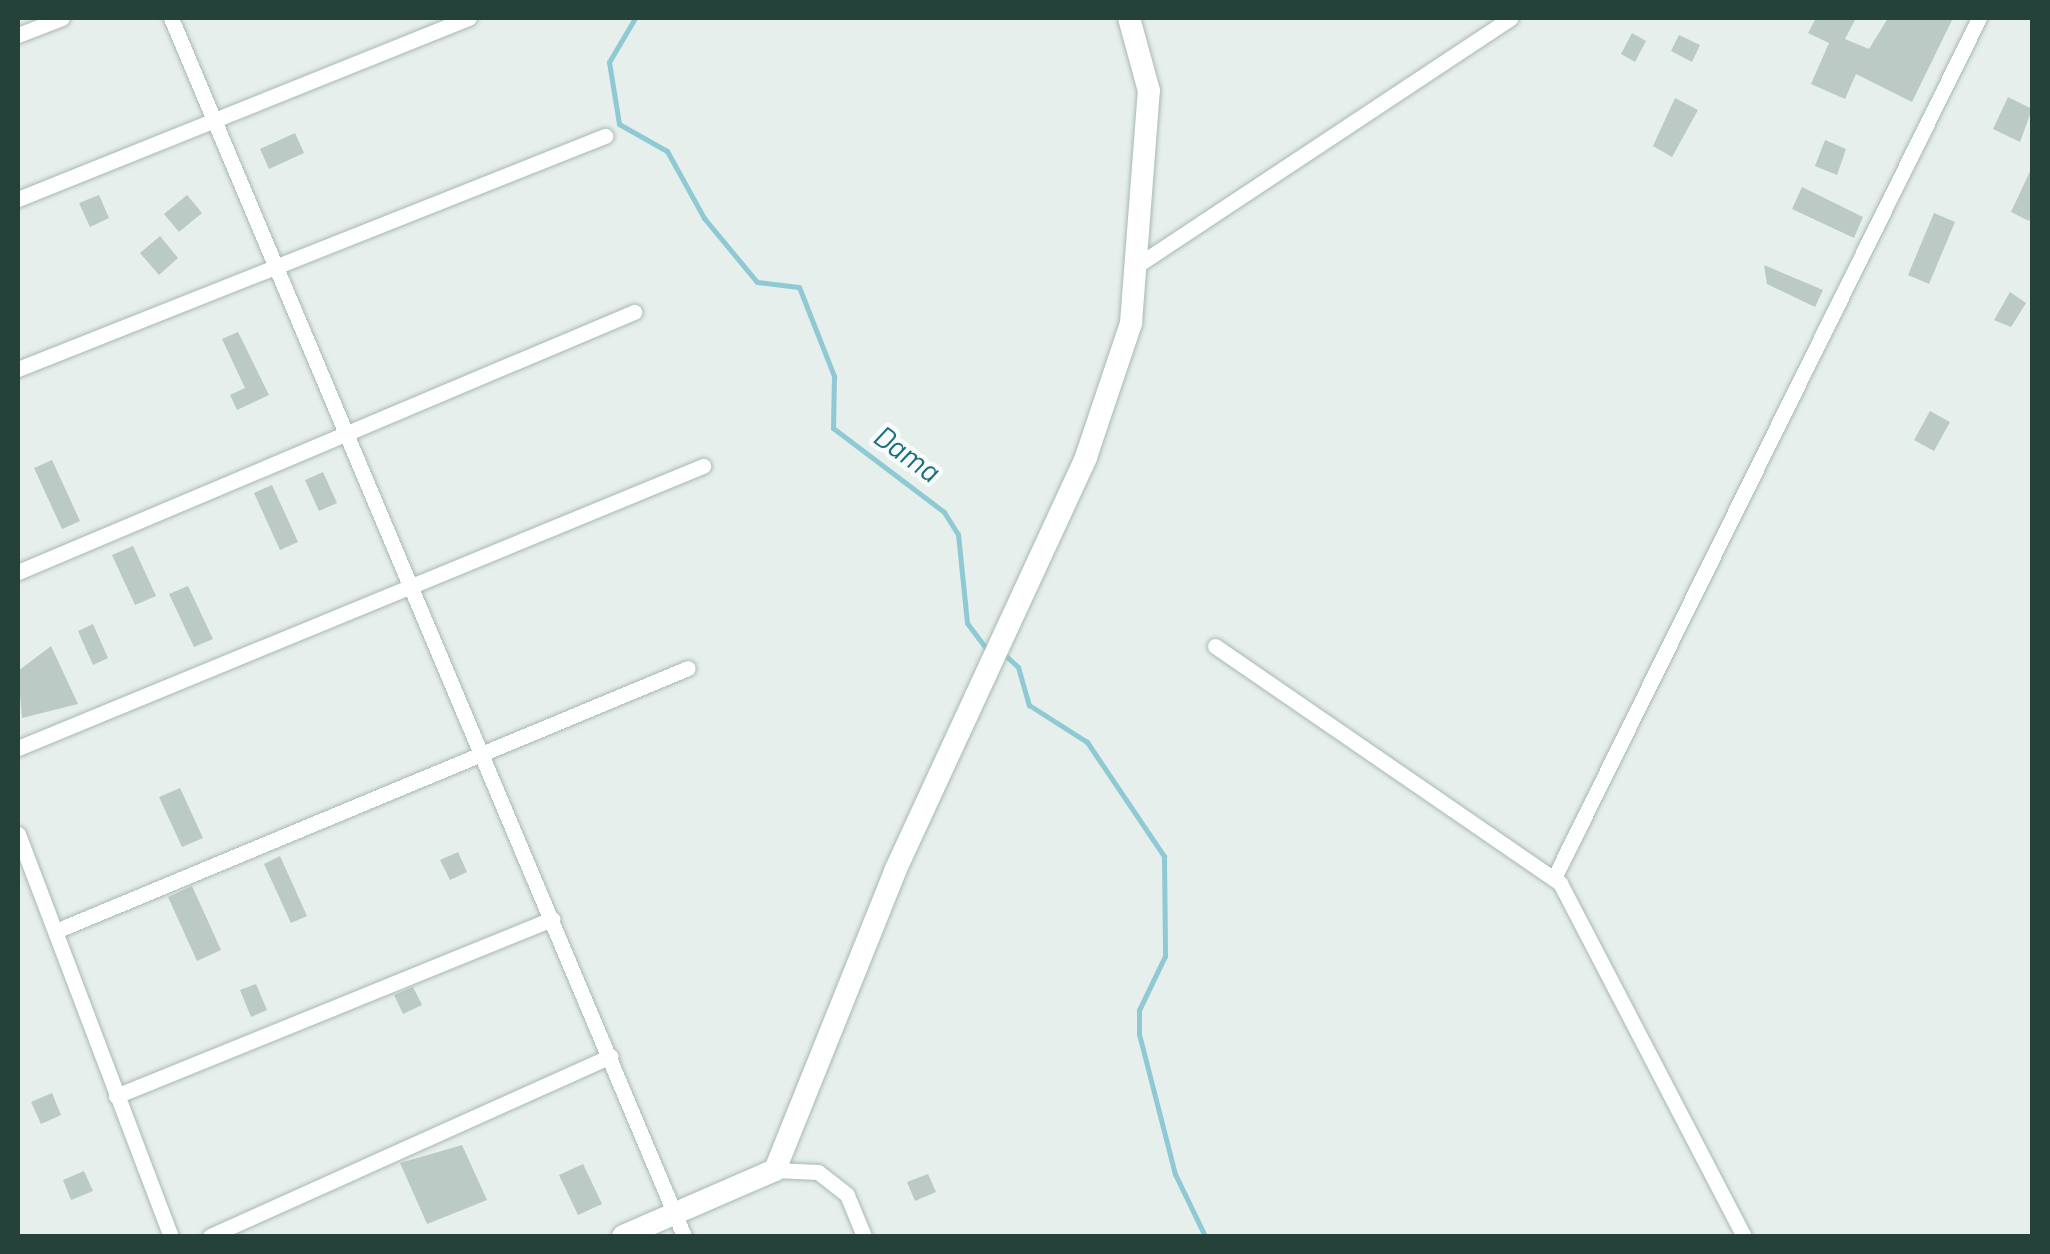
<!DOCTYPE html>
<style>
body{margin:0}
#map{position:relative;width:2050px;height:1254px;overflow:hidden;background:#e6efeb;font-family:Barlow,sans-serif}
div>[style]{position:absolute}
.stream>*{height:5px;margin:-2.5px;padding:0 2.5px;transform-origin:2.5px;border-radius:2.5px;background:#8ec9d4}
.building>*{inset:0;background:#bbcac4}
.roads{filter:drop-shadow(0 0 2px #a8b8b2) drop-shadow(0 0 2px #a8b8b2)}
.street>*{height:15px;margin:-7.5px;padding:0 7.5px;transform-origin:7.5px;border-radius:7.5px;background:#fff}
.secondary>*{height:22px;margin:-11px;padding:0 11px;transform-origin:11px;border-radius:11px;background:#fff}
span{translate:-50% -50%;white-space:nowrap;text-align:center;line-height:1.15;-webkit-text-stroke:9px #f7fbf9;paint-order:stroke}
.water-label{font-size:30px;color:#1c6f80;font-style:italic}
.frame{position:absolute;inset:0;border:20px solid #24423a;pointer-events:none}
</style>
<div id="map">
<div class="stream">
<i style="left:635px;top:18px;width:51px;rotate:120.6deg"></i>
<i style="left:609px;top:62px;width:63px;rotate:80.8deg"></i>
<i style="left:619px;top:124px;width:55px;rotate:29.4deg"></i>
<i style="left:667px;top:151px;width:77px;rotate:61.1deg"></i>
<i style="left:704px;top:218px;width:83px;rotate:50.4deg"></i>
<i style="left:757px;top:282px;width:42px;rotate:6.8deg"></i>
<i style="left:799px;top:287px;width:96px;rotate:68.5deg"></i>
<i style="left:834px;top:376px;width:52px;rotate:91.1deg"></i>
<i style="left:833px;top:428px;width:139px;rotate:37.1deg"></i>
<i style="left:944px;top:512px;width:26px;rotate:58deg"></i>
<i style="left:958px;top:534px;width:89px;rotate:84.2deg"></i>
<i style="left:967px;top:623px;width:36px;rotate:53deg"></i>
<i style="left:1005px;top:655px;width:18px;rotate:43deg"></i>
<i style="left:1018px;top:667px;width:40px;rotate:74deg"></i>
<i style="left:1029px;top:705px;width:69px;rotate:32.5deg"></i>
<i style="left:1087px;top:742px;width:138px;rotate:56deg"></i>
<i style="left:1164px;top:856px;width:100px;rotate:89.4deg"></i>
<i style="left:1165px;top:956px;width:60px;rotate:115.7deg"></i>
<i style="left:1139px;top:1010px;width:24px;rotate:90deg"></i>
<i style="left:1139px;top:1034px;width:145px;rotate:75.6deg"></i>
<i style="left:1175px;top:1174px;width:69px;rotate:64.2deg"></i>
</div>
<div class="building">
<i style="clip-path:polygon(1816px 18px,1856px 18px,1845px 39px,1869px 49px,1888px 18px,1953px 18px,1912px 102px,1856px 74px,1845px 99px,1811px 84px,1829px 43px,1808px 33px)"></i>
<i style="clip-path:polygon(1632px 33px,1646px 41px,1635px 62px,1621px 54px)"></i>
<i style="clip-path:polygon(1679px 35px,1700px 45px,1692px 62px,1671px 51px)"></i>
<i style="clip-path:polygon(2008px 97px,2032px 109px,2020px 142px,1993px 129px)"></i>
<i style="clip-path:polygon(1675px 98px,1698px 110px,1672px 157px,1653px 146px)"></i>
<i style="clip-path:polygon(295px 133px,304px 153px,269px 169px,260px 149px)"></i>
<i style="clip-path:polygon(1825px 140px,1846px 149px,1837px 175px,1815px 166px)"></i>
<i style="clip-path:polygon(2032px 167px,2032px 213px,2029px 221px,2011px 212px)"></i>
<i style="clip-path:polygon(1802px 187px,1863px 217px,1854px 238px,1792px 209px)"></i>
<i style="clip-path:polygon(99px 195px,109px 218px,90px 227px,79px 203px)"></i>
<i style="clip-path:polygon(187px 195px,202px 213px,179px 232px,164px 214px)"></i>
<i style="clip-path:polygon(1934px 213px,1955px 222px,1929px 284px,1908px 275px)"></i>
<i style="clip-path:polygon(160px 236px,178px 258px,159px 275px,140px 253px)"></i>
<i style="clip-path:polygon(1764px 265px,1823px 290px,1815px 307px,1767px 284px)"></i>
<i style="clip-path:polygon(2010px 292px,2026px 303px,2011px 327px,1994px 320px)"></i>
<i style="clip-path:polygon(238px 332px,269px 395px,237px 410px,230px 395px,245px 388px,222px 339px)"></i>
<i style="clip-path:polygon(1930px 411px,1950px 422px,1934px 451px,1914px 440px)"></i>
<i style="clip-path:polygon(52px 460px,80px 521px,62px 529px,34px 468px)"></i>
<i style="clip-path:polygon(323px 472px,337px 503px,319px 511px,305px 480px)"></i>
<i style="clip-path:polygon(272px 485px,298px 542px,280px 550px,254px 493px)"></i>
<i style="clip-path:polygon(133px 546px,156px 596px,135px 605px,112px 555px)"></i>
<i style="clip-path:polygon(188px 586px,213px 639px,194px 647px,169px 594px)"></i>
<i style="clip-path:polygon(93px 624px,108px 658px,93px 665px,78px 631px)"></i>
<i style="clip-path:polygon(51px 646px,78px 704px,22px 718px,18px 671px)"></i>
<i style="clip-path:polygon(180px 788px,203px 838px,182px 847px,159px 797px)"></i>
<i style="clip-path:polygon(458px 852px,467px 872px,450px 880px,440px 860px)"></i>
<i style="clip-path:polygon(280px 856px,307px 916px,291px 923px,264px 864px)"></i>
<i style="clip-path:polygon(192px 886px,221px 950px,197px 961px,168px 897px)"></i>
<i style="clip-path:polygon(256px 984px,267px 1010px,251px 1017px,240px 990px)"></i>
<i style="clip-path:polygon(413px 987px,422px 1005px,403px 1014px,394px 995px)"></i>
<i style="clip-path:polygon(52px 1093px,61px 1115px,41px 1124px,31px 1102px)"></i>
<i style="clip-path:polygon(462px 1145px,487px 1200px,427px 1224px,400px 1163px)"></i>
<i style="clip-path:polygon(583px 1164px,602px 1204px,578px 1215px,559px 1175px)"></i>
<i style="clip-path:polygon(84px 1171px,93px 1191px,71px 1200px,63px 1180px)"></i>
<i style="clip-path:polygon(928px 1174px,936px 1192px,915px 1201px,907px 1182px)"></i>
</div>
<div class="roads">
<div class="street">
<i style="left:171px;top:18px;width:1322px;rotate:67.16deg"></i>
<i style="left:18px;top:35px;width:47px;rotate:-21.1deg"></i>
<i style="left:18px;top:199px;width:486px;rotate:-21.9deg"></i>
<i style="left:1136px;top:266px;width:449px;rotate:-33.5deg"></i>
<i style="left:18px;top:369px;width:632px;rotate:-21.65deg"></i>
<i style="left:18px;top:572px;width:669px;rotate:-22.88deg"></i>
<i style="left:1215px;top:646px;width:419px;rotate:34.5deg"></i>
<i style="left:1560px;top:883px;width:398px;rotate:62.5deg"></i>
<i style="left:18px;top:748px;width:741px;rotate:-22.38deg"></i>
<i style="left:18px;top:834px;width:430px;rotate:69.2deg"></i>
<i style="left:1554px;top:878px;width:959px;rotate:-63.7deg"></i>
<i style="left:58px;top:930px;width:682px;rotate:-22.58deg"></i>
<i style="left:116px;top:1096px;width:471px;rotate:-22.1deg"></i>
<i style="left:775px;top:1170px;width:43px;rotate:2.7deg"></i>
<i style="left:818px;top:1172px;width:37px;rotate:38deg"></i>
<i style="left:847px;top:1195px;width:44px;rotate:67.5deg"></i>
<i style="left:210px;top:1236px;width:439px;rotate:-24.2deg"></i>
</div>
<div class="secondary">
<i style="left:623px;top:1236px;width:166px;rotate:-23.5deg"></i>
<i style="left:775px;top:1170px;width:322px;rotate:-68.1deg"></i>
<i style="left:895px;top:871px;width:456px;rotate:-65.2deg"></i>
<i style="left:1086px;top:457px;width:141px;rotate:-71.4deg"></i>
<i style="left:1131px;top:323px;width:233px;rotate:-85.6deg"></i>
<i style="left:1149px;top:91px;width:76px;rotate:-105.3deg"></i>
</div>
</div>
<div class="water-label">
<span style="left:908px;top:453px;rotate:36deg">Dama</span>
</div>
<div class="frame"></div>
</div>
